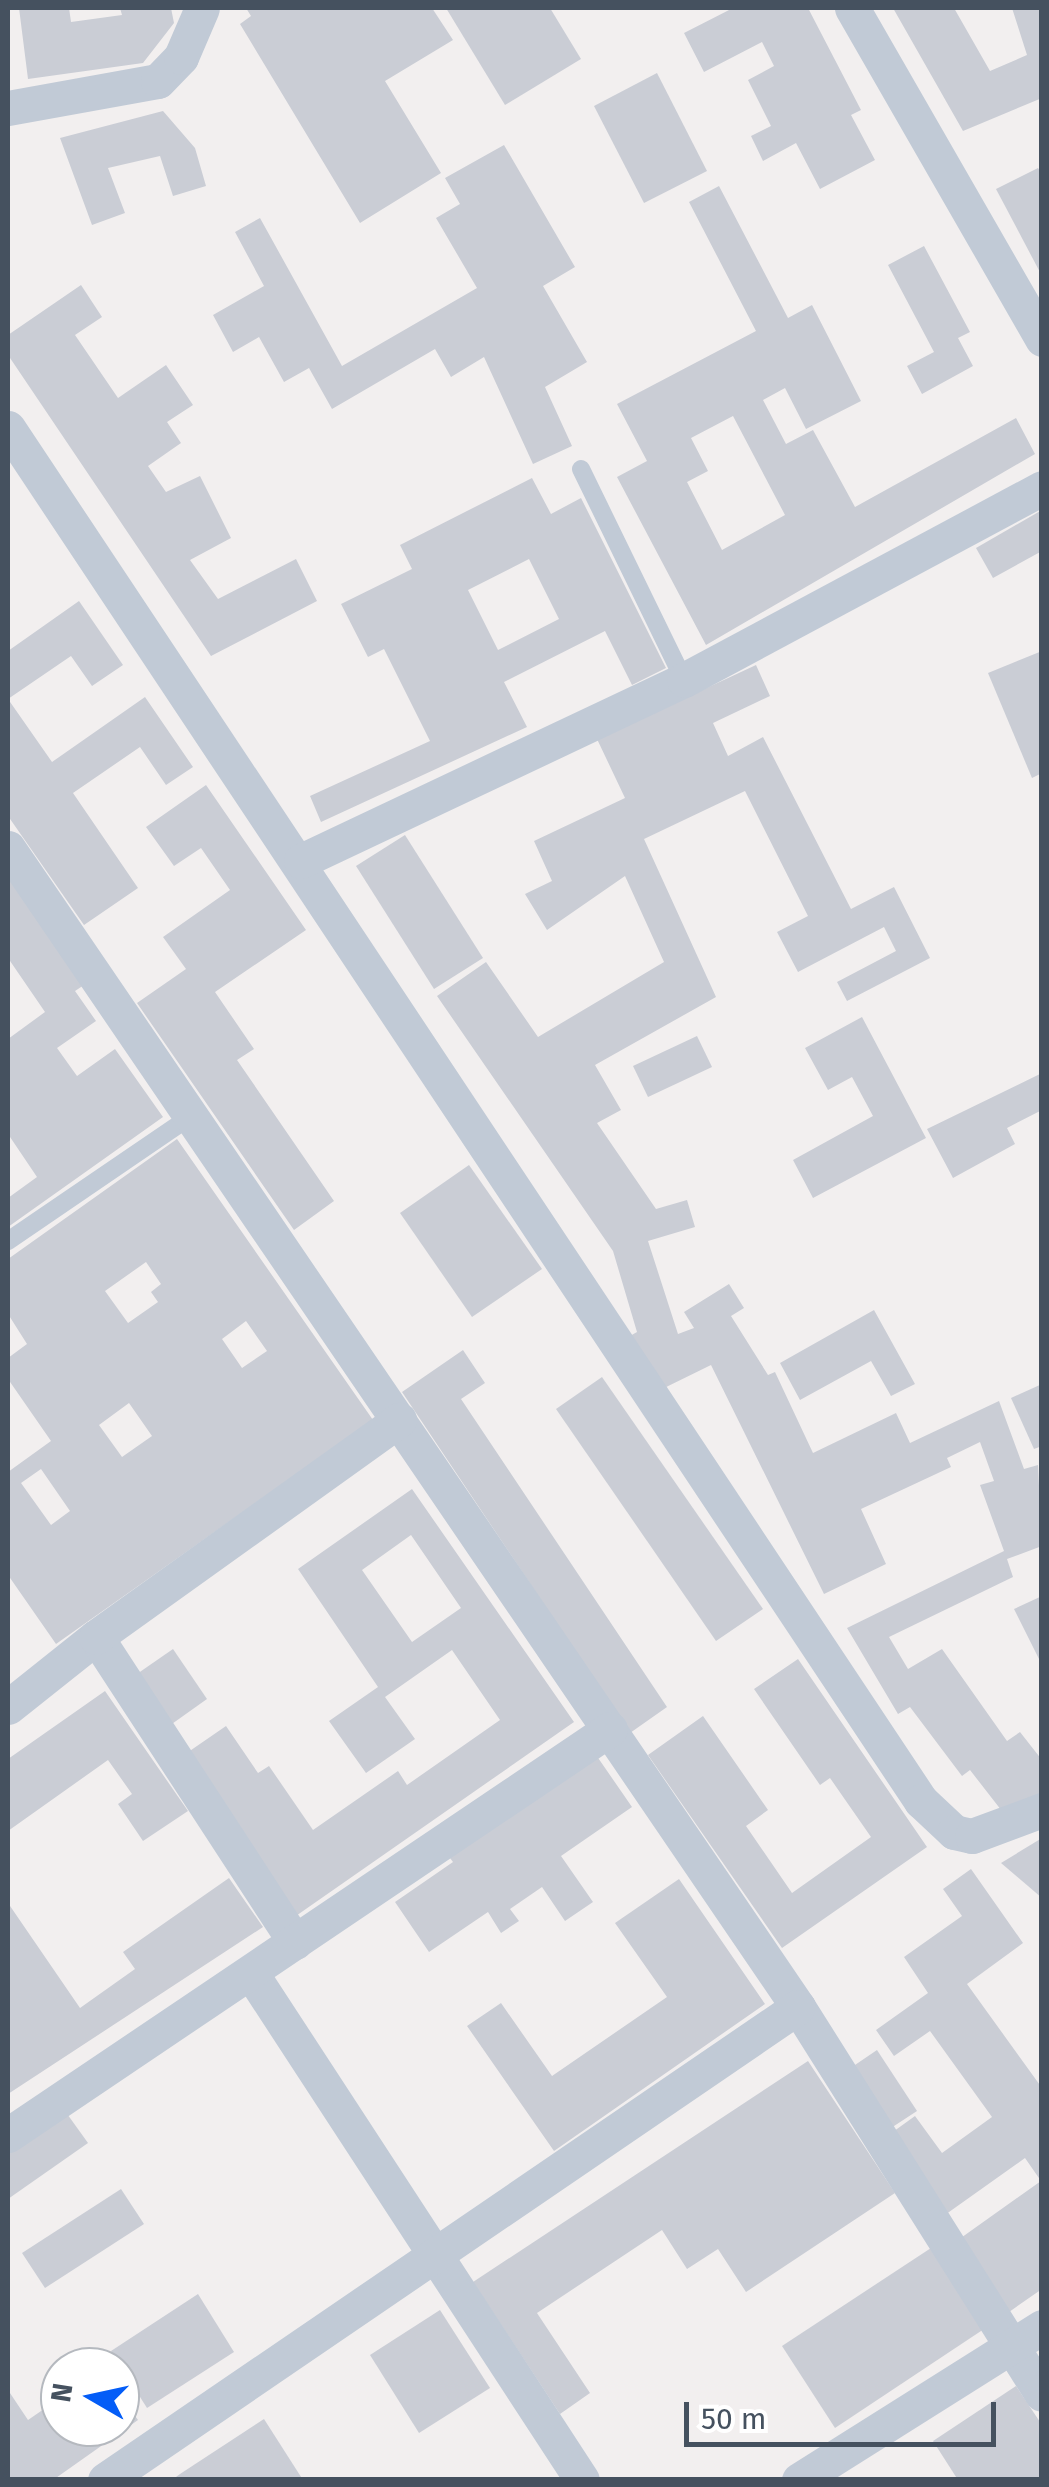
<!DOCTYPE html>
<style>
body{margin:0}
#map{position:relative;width:1049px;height:2487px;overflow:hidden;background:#f2efef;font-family:"Fira Sans",sans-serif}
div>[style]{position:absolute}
.building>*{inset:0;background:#cacdd5}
.service>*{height:18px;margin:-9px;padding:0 9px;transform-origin:9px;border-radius:9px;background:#c1cad6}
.minor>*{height:35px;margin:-17.5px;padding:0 17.5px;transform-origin:17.5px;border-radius:17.5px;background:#c1cad6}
span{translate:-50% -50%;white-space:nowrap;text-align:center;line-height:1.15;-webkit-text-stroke:8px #fff;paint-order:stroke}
.frame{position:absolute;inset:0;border:10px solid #45515f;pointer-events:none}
.north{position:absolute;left:40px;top:2347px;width:100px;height:100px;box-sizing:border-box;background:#fff;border:2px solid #b5b9bf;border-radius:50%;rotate:279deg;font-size:28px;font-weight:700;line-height:40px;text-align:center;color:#45515f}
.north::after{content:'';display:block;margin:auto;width:35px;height:45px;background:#045df7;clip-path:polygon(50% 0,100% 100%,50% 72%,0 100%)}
.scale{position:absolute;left:684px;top:2402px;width:312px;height:45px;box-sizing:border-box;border:5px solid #45515f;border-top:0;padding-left:12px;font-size:30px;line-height:35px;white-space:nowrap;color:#45515f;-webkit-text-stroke:8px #fff;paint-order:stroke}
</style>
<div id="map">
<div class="building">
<i style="clip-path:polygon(19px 8px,69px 8px,71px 22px,122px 15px,120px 8px,171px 8px,174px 23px,143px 63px,28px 79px)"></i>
<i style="clip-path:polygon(246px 8px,432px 8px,453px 40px,385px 81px,441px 173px,360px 223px,240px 24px,251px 16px)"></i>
<i style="clip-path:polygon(446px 8px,550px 8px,581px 59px,505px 105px)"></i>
<i style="clip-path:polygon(733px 8px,808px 8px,861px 110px,851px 115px,875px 160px,820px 189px,796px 143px,763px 161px,751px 136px,771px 126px,748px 80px,774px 66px,762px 42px,704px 72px,684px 33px)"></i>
<i style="clip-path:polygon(893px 8px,954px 8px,990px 71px,1027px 55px,1012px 8px,1042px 8px,1042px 98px,963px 131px)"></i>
<i style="clip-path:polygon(657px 73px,707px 171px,644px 203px,594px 106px)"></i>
<i style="clip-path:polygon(163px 111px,195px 148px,206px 186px,173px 196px,160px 156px,108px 168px,125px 213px,92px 225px,60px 138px)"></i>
<i style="clip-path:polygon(504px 145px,575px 267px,543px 286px,587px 362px,545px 387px,572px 446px,533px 464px,484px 357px,451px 377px,435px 349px,332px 409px,309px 368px,284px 382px,259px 337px,233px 352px,213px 315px,264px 286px,235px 232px,260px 218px,342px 366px,477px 288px,436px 218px,460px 204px,445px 178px)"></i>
<i style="clip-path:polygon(1038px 168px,1042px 174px,1042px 276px,996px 189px)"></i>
<i style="clip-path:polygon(evenodd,719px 186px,788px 318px,812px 305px,861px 401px,806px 429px,785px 388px,763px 400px,786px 444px,813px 430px,855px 507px,1016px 418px,1035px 454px,706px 645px,617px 477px,647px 461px,617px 404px,756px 331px,689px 202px,719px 186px,733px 416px,785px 515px,722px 550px,687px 482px,708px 471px,691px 438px,733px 416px)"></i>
<i style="clip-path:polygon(924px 246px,970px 332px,958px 338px,973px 366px,922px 394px,907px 366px,934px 352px,888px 265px)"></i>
<i style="clip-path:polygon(81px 285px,102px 317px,75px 335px,118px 398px,166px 365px,193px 405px,167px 422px,181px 443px,148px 466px,166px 492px,200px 476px,231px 538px,190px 560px,218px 599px,296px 559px,317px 601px,211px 656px,8px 355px,8px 335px)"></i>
<i style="clip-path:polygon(evenodd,532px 478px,551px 514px,581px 498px,666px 668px,632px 685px,605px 631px,504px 682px,527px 727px,321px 822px,310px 796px,430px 741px,384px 649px,368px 657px,341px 604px,412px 569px,400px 545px,532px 478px,529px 559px,559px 619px,498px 650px,468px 590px,529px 559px)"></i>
<i style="clip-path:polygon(1042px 510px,1042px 551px,993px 578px,976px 548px)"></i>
<i style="clip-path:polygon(79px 601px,123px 665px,92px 686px,71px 656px,8px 699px,52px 762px,145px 697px,193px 767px,166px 785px,140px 747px,73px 793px,138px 888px,84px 925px,8px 816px,8px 651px)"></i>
<i style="clip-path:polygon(1042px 651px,1042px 773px,1032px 778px,988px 673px)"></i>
<i style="clip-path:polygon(756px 665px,770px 696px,713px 723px,728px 756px,763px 737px,851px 909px,894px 887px,930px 958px,847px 1001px,837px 982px,896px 951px,884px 927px,798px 972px,777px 932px,808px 916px,745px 791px,644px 839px,716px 997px,595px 1065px,621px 1110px,597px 1123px,656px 1209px,687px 1200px,695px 1227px,648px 1241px,678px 1334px,694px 1328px,684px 1312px,729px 1284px,744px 1308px,731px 1316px,768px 1375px,775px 1372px,813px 1453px,896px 1413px,910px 1443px,999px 1401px,1024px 1469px,1038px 1465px,1042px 1546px,1007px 1559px,1013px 1577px,889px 1637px,908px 1669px,942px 1649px,1007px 1741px,1020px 1732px,1042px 1760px,1042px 1797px,1005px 1815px,970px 1770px,962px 1776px,910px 1707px,898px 1714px,847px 1628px,1004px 1551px,980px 1485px,994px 1481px,980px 1442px,947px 1458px,951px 1467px,861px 1509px,886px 1564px,824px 1594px,711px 1365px,656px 1392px,630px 1336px,637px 1332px,613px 1251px,437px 996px,486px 962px,538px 1037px,664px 962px,625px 876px,547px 930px,525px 894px,552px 881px,534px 841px,625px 798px,597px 739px)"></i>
<i style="clip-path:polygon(206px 785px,306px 930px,215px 992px,254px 1049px,237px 1060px,334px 1201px,294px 1230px,137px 1003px,186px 969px,163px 937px,230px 890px,201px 848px,174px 866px,146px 827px)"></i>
<i style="clip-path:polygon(405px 835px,483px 958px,434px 989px,356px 866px)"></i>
<i style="clip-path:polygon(8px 876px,84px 985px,75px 991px,96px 1021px,57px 1048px,77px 1076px,115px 1049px,163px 1117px,8px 1227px,8px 1198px,37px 1177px,8px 1134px,8px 1039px,45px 1012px,8px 958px)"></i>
<i style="clip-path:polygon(862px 1017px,926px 1138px,813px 1198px,793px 1160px,873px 1116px,852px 1077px,828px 1090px,805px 1048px)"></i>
<i style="clip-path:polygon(697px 1036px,712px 1067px,648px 1097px,633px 1066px)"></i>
<i style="clip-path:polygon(1042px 1073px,1042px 1110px,1007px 1128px,1015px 1144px,953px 1178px,927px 1129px)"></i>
<i style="clip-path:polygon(evenodd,177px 1139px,373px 1420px,56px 1644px,8px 1575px,8px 1472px,51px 1441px,8px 1379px,8px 1358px,27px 1344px,8px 1314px,8px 1259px,177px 1139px,146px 1262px,161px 1284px,151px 1292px,158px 1302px,128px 1323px,105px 1291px,146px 1262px,177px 1139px,246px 1321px,267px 1351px,242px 1368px,222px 1339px,246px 1321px,177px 1139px,129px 1403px,152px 1436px,122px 1457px,99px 1425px,129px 1403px,177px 1139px,41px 1469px,70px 1511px,51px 1525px,21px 1483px,41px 1469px)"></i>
<i style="clip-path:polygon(469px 1165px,542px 1269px,472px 1317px,400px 1213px)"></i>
<i style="clip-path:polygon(874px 1310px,915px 1384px,891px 1396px,871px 1361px,800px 1400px,780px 1363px)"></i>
<i style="clip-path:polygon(463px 1350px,485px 1383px,461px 1399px,667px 1707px,630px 1733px,402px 1392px)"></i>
<i style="clip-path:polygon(602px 1377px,763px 1609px,716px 1641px,556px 1409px)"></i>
<i style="clip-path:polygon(1042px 1384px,1042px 1446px,1034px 1449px,1011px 1398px)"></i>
<i style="clip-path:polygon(evenodd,412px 1489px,574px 1722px,293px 1918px,181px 1757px,226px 1726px,258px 1773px,269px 1766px,313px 1830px,398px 1771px,407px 1785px,500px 1720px,452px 1650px,385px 1697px,415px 1739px,366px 1773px,329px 1721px,378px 1687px,298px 1569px,412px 1489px,411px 1535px,461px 1608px,412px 1642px,362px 1570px,411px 1535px)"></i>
<i style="clip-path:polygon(1042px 1596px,1042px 1665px,1014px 1609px)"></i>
<i style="clip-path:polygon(173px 1649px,207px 1699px,169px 1726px,134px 1676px)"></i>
<i style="clip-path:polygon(798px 1659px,927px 1847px,782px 1948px,648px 1755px,703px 1716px,768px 1810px,746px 1826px,792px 1893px,871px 1837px,830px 1778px,820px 1785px,754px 1689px)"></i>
<i style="clip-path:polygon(105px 1691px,188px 1811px,143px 1841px,118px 1804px,132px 1794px,108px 1760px,8px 1831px,8px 1759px)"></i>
<i style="clip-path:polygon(594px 1752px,632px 1807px,561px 1856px,593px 1902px,565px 1921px,542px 1887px,510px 1909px,519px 1921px,501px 1933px,488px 1912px,429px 1952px,395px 1902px,453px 1862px,447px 1854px)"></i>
<i style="clip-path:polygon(1042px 1838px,1042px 1898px,1001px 1863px)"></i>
<i style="clip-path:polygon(971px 1869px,1023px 1943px,967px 1984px,1042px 2088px,1042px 2289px,1009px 2312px,958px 2240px,1041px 2181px,1025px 2158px,942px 2217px,890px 2134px,915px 2116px,942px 2153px,992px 2117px,930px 2031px,894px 2056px,876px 2030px,928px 1993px,904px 1957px,962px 1916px,943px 1889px)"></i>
<i style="clip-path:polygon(229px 1878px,263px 1927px,8px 2094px,8px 1903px,80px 2008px,135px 1969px,123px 1952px)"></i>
<i style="clip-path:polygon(679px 1879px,765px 2004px,554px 2151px,467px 2026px,501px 2003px,552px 2076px,667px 1997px,615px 1923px)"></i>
<i style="clip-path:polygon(877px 2050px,917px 2111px,891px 2128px,852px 2067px)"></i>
<i style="clip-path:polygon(808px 2061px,895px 2193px,746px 2292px,718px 2249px,687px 2269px,662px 2230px,537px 2313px,590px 2393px,560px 2414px,473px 2282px)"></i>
<i style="clip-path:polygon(65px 2111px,88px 2143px,8px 2199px,8px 2152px)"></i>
<i style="clip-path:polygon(121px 2189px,144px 2224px,45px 2288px,22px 2253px)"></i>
<i style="clip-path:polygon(931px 2248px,984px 2329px,835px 2428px,782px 2346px)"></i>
<i style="clip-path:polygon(198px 2294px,234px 2352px,147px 2408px,111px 2351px)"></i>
<i style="clip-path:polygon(440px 2310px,490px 2388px,419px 2433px,370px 2355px)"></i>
<i style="clip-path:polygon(1016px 2386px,1042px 2425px,1042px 2480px,958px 2480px,933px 2441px)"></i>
<i style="clip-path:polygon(8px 2390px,28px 2420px,60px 2398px,60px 2427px,120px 2427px,120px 2395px,138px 2420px,53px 2480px,8px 2480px)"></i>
<i style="clip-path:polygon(264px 2419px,303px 2480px,172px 2480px,180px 2474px)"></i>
</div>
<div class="service">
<i style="left:581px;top:469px;width:235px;rotate:64deg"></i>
<i style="left:8px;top:1241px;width:222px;rotate:-34.3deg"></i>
</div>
<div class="minor">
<i style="left:852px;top:8px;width:382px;rotate:60.1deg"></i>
<i style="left:8px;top:108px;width:152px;rotate:-10.2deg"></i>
<i style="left:158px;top:81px;width:33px;rotate:-46deg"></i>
<i style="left:181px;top:57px;width:53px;rotate:-66.8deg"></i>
<i style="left:8px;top:428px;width:1649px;rotate:56.38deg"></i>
<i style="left:921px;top:1801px;width:45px;rotate:43.2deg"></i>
<i style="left:954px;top:1832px;width:18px;rotate:13deg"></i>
<i style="left:972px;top:1836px;width:75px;rotate:-20.4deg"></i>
<i style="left:8px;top:848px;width:1403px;rotate:55.72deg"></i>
<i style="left:798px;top:2007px;width:457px;rotate:57.8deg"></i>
<i style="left:301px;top:861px;width:424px;rotate:-25.3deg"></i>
<i style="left:684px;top:680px;width:406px;rotate:-28.2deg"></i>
<i style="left:8px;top:1707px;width:112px;rotate:-38.5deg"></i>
<i style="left:295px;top:1942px;width:364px;rotate:-123.1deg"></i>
<i style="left:96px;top:1637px;width:373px;rotate:-35.6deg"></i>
<i style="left:251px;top:1973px;width:605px;rotate:56.86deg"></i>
<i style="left:8px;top:2135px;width:726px;rotate:-34deg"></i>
<i style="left:105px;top:2480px;width:839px;rotate:-34.32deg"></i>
<i style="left:799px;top:2480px;width:287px;rotate:-32.2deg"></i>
</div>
<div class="frame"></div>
<div class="north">N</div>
<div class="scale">50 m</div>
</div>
